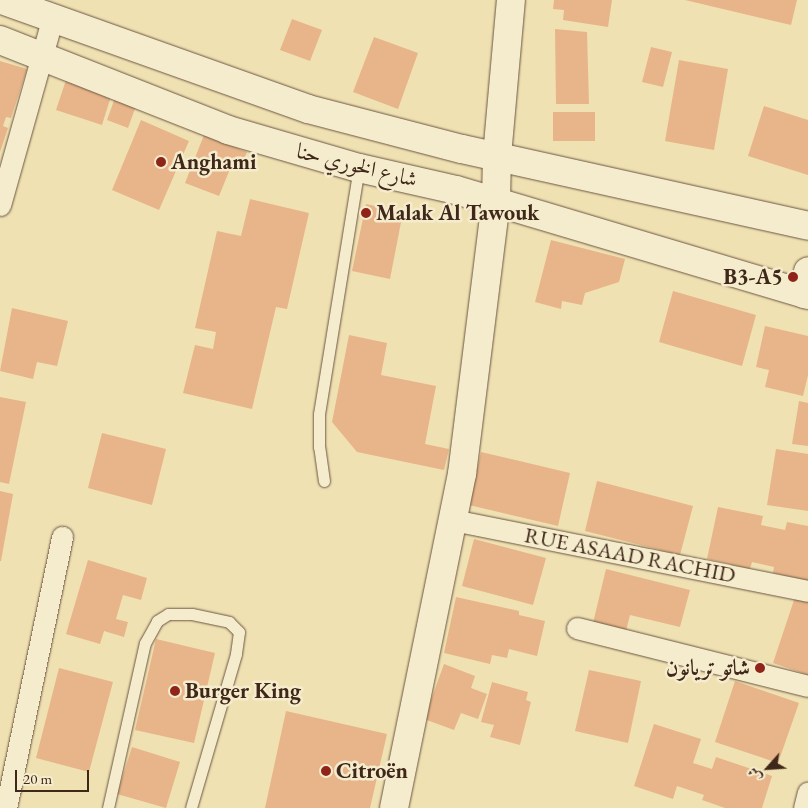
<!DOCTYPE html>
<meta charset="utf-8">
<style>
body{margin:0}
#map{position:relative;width:808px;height:808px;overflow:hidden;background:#f0e1b3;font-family:"EB Garamond",Amiri,serif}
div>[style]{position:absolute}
.building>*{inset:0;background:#e7b589}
.roads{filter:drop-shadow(0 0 1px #6b5640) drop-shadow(0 0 1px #6b5640)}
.service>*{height:11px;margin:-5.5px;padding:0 5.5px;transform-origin:5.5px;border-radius:5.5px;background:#f5ecce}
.minor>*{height:21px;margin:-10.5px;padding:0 10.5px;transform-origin:10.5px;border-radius:10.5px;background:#f5ecce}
.tertiary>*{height:28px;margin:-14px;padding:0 14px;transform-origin:14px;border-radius:14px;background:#f5ecce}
.dots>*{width:14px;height:14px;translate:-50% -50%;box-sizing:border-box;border:2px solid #f5ecce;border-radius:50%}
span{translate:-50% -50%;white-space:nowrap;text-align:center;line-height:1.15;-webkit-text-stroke:5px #f5ecce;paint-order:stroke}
.poi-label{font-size:22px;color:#3f2719;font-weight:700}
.left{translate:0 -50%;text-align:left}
.right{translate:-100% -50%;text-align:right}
.street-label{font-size:22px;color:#3f2719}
.north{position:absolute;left:743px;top:743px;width:50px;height:50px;-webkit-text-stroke:4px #f5ecce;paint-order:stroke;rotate:244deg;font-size:14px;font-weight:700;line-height:20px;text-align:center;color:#3f2719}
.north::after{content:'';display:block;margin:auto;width:18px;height:22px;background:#3f2719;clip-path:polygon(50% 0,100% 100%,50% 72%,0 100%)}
.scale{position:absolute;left:15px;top:770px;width:74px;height:22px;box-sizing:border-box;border:2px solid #3f2719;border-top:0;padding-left:6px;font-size:15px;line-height:18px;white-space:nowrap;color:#3f2719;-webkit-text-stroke:4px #f5ecce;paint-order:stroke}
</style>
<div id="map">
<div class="building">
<i style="clip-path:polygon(554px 0,612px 0,608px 27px,563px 20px,564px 10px,553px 9px)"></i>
<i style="clip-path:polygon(685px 0,797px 0,791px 25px)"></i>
<i style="clip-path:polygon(292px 19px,322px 30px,310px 61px,280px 50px)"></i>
<i style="clip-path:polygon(555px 29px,587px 32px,589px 104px,556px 104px)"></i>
<i style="clip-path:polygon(374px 37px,418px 53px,398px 109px,353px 92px)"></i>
<i style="clip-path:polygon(651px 47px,672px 52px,663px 87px,642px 82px)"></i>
<i style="clip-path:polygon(679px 60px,728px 69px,714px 150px,665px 141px)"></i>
<i style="clip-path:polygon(0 61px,27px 69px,11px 118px,6px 117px,3px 126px,8px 128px,0 152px)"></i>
<i style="clip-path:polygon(67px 77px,112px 93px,102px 125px,56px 110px)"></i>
<i style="clip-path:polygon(116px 95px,137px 103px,128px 128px,107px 120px)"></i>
<i style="clip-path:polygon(764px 106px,808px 120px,808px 175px,748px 156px)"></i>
<i style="clip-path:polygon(553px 112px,595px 112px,595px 141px,553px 141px)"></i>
<i style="clip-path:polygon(141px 120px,189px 141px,159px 210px,112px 190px)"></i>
<i style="clip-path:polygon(204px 135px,247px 152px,239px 172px,230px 169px,219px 196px,185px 183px)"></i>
<i style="clip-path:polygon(250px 199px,309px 213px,287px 309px,276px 307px,252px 409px,183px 393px,195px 345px,213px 349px,216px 332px,195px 328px,217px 231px,241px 236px)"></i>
<i style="clip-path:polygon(366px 204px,403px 212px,390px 279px,352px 271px)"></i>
<i style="clip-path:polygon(551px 240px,625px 259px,619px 282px,585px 293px,582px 305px,562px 301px,561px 309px,535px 302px)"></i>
<i style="clip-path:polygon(673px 291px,756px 315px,742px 366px,659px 342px)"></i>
<i style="clip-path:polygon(12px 308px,68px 321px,57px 366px,37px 362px,33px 379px,0 371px)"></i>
<i style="clip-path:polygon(765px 326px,808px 336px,808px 375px,803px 396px,765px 387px,769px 370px,756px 367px)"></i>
<i style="clip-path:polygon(349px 335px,387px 343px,381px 375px,436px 386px,425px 444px,449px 449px,444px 470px,357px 452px,332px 422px)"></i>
<i style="clip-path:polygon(0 397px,26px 402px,9px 484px,0 482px)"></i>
<i style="clip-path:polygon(799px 401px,808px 403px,808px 446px,792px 444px)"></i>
<i style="clip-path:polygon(102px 433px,166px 449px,152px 505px,88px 488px)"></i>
<i style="clip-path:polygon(776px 449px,808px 454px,808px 511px,767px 505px)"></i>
<i style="clip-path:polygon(481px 452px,570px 473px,558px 526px,469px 505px)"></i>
<i style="clip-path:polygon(597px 481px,693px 506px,680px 555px,585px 531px)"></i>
<i style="clip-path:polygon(0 491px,13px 494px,1px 561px,0 561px)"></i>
<i style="clip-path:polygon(718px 507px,763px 516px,761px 525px,785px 530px,787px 522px,808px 526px,808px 581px,773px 573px,774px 567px,752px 562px,750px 569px,707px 559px)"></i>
<i style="clip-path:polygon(474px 539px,546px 558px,533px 605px,462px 586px)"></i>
<i style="clip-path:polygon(88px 560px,147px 578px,141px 600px,123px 595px,116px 619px,128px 622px,124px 637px,104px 631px,100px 644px,66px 634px)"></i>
<i style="clip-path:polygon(606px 569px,690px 590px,680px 627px,630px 615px,625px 635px,592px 627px)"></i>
<i style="clip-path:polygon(456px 597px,519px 611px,519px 615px,545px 621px,537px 656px,509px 649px,507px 658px,492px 655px,490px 664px,444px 653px)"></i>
<i style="clip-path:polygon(795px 597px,808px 601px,808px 675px,773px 663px)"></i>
<i style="clip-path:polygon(156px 639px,215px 653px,194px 743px,135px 730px)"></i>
<i style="clip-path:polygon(444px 664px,475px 676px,471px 688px,487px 694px,478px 719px,461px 713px,454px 730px,424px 719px)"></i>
<i style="clip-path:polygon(59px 668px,113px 682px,89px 772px,36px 758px)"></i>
<i style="clip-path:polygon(589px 670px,641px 681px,628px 743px,575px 731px)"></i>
<i style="clip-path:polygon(735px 681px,799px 703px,778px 763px,715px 742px)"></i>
<i style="clip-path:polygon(492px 682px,528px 692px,526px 700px,531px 702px,520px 745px,490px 737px,494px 725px,481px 722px)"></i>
<i style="clip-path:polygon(286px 711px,387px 734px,370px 808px,265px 808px)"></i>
<i style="clip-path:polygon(654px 724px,701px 739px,693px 763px,712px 769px,716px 757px,772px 776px,762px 808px,725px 808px,702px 800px,704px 795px,677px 786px,673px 799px,634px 786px)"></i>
<i style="clip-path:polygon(132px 747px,180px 762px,166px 808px,117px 794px)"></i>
</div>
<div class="roads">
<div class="service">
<i style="left:324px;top:481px;width:34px;rotate:-98deg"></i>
<i style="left:319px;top:447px;width:33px;rotate:-90deg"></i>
<i style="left:319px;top:414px;width:249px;rotate:-80.8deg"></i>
<i style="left:108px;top:808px;width:169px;rotate:-77.4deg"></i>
<i style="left:145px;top:643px;width:25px;rotate:-61deg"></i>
<i style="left:157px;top:621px;width:13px;rotate:-32deg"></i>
<i style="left:168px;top:614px;width:24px"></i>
<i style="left:192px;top:614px;width:38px;rotate:12deg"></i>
<i style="left:229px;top:622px;width:14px;rotate:45deg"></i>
<i style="left:239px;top:632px;width:22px;rotate:98deg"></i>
<i style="left:236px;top:654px;width:160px;rotate:106.3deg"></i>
</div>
<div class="minor">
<i style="left:0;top:205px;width:192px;rotate:-74.3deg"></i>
<i style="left:453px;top:520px;width:362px;rotate:11.3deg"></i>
<i style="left:577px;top:628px;width:238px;rotate:14.1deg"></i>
<i style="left:6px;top:808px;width:277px;rotate:-78.3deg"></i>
<i style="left:804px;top:808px;width:16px;rotate:-76deg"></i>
</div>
<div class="tertiary">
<i style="left:2px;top:0;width:325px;rotate:19.6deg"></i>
<i style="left:308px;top:109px;width:159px;rotate:14.6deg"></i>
<i style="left:462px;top:149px;width:354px;rotate:12.5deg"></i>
<i style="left:0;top:40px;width:245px;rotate:21.5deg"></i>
<i style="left:228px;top:130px;width:136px;rotate:16.2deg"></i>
<i style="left:359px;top:168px;width:99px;rotate:12.8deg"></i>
<i style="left:456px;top:190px;width:367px;rotate:16.6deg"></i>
<i style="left:804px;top:294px;width:23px;rotate:-80deg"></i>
<i style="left:394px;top:808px;width:341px;rotate:-78.5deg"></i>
<i style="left:462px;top:474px;width:274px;rotate:-82.9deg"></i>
<i style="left:496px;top:202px;width:46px;rotate:-88.8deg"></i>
<i style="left:497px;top:156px;width:157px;rotate:-84.9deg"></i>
</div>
</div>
<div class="dots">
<i style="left:161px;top:162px;background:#8f2418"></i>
<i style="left:366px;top:213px;background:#8f2418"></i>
<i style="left:793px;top:277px;background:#8f2418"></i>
<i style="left:760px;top:668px;background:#8f2418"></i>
<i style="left:175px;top:691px;background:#8f2418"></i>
<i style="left:326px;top:771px;background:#8f2418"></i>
</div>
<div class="poi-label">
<span class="left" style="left:171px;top:162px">Anghami</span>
<span class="left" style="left:376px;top:213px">Malak Al Tawouk</span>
<span class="right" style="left:783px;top:277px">B3-A5</span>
<span class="right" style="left:750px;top:668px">شاتو تريانون</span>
<span class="left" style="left:185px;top:691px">Burger King</span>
<span class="left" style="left:336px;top:771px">Citroën</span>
</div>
<div class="street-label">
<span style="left:357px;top:165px;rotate:14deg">شارع الخوري حنا</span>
<span style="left:630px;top:555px;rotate:11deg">RUE ASAAD RACHID</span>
</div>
<div class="north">ش</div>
<div class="scale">20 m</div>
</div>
